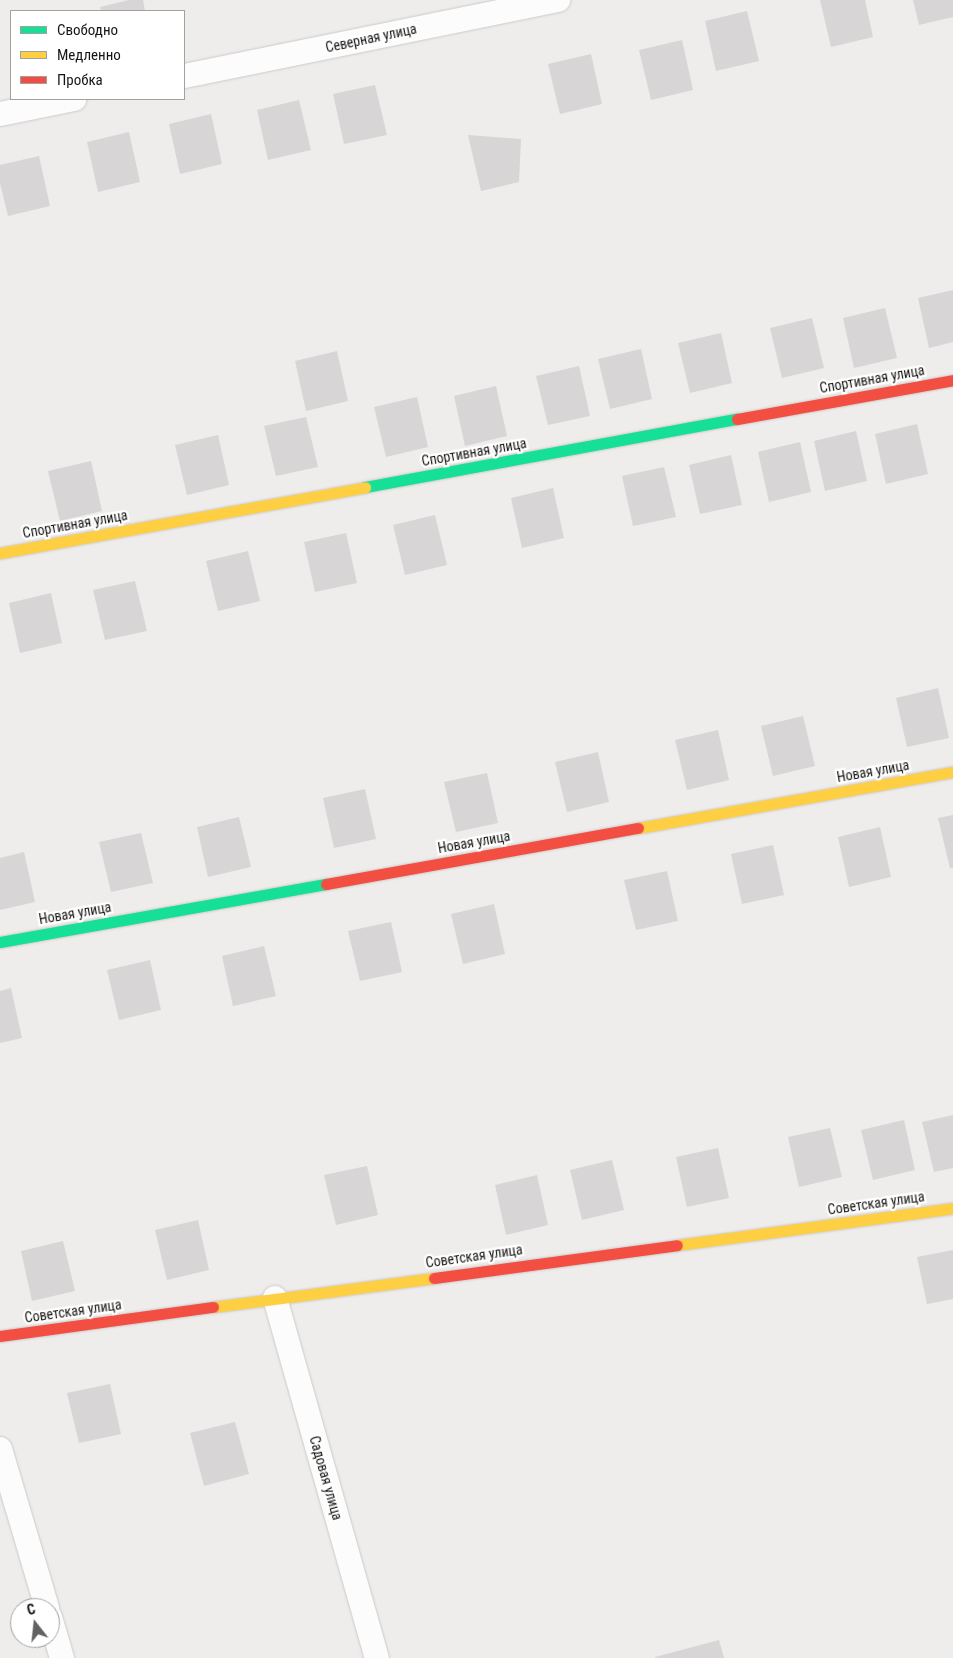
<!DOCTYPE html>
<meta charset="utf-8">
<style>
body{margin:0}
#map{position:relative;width:953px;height:1658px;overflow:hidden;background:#efedeb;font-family:"Roboto Condensed",sans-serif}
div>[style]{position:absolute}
.building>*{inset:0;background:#d7d5d5}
.roads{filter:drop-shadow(0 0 1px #cccac9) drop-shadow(0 0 1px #cccac9)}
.street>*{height:24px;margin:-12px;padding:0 12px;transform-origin:12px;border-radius:12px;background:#fdfcfc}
.fast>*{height:11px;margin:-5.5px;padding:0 5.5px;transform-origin:5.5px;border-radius:5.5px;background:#16e098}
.slow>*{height:11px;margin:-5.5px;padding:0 5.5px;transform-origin:5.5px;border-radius:5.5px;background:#ffcf43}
.jam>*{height:11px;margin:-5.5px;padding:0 5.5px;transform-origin:5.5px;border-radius:5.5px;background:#f24e42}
span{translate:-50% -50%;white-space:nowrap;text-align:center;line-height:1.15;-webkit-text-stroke:4.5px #fff;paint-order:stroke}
.street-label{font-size:14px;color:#161513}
.legend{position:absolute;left:10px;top:10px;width:175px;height:90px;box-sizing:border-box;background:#fff;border:1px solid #a2a1a1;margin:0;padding:6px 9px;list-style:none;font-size:15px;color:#161513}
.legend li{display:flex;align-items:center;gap:10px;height:25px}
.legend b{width:25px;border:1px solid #a2a1a1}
.north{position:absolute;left:10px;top:1598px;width:50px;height:50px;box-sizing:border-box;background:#fff;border:1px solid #a2a1a1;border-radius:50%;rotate:344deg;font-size:14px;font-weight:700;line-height:20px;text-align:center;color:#161513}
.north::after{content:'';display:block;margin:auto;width:18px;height:22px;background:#62615f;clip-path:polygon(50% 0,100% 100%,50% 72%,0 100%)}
</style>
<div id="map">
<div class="building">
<i style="clip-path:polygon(129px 0,143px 0,145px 11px,101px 11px,100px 7px)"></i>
<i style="clip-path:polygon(820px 0,865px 0,873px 37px,831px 47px)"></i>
<i style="clip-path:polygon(913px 0,953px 0,953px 17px,919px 25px)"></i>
<i style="clip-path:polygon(747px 11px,759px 61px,716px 71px,705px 21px)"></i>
<i style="clip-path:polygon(682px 40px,693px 90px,651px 100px,639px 50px)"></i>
<i style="clip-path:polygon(591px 54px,602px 104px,560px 114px,548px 64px)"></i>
<i style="clip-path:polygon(375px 85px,387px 135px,344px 144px,333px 94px)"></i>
<i style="clip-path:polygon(299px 100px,311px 150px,268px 160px,257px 110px)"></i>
<i style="clip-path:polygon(211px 114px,222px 164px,180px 174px,169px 124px)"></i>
<i style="clip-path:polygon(129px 132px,140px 182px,98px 192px,87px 142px)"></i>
<i style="clip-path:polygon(468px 135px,521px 139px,519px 182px,481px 191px)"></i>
<i style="clip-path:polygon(39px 156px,50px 206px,8px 216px,0 183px,0 165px)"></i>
<i style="clip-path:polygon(953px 290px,953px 342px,929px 348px,918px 298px)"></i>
<i style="clip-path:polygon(885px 308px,897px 358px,854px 368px,843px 318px)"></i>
<i style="clip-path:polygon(812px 318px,824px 368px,782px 378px,770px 328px)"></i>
<i style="clip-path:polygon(721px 333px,732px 383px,690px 393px,678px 343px)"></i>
<i style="clip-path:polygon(641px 349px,652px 399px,610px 409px,598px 359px)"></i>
<i style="clip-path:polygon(337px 351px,348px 401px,306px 411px,295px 361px)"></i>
<i style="clip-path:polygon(579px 366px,590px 416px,548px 425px,536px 376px)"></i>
<i style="clip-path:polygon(496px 386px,507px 436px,465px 446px,454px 396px)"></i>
<i style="clip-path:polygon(417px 397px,428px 447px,386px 457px,374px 407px)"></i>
<i style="clip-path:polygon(306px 417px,318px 467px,276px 476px,264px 426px)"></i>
<i style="clip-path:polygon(917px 424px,928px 474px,886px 484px,875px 434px)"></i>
<i style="clip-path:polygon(856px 431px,867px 481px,825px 491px,814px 441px)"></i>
<i style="clip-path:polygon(218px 435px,229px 485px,187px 495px,175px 445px)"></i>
<i style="clip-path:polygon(800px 442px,811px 492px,769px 502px,758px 452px)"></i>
<i style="clip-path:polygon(731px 455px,742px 505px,700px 514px,689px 465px)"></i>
<i style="clip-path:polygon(91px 461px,102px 511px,60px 521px,48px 471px)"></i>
<i style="clip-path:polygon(664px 467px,676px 517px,633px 526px,622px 476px)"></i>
<i style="clip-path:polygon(553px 488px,564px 538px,522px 548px,511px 498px)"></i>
<i style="clip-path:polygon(435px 515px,447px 565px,405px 575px,393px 525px)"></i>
<i style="clip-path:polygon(346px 533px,357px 583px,315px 592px,304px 542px)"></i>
<i style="clip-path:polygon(248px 551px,260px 601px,218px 611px,206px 561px)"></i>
<i style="clip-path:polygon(135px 581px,147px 631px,105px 640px,93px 590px)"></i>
<i style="clip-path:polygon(51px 593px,62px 643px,20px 653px,9px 603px)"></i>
<i style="clip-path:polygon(938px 688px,949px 738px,907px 747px,896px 698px)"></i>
<i style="clip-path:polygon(803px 716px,815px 766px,773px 776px,761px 726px)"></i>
<i style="clip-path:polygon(718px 730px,729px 780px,687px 790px,675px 740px)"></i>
<i style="clip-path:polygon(598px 752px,609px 802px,567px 812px,555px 762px)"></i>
<i style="clip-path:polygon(487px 773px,498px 823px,456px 832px,444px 782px)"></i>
<i style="clip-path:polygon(365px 789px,376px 839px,334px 848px,323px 798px)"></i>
<i style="clip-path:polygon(953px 815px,953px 868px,950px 868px,938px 818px)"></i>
<i style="clip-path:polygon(239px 817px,251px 867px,208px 877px,197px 827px)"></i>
<i style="clip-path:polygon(880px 827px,891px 877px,849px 887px,838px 837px)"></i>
<i style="clip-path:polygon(141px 833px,153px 883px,111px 892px,99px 842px)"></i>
<i style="clip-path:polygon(773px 845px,784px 895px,742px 904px,731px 854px)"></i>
<i style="clip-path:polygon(24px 852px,35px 902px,0 910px,0 858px)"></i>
<i style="clip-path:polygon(667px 871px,678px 921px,636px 930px,624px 880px)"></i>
<i style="clip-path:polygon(494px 904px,505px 954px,463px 964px,451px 914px)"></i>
<i style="clip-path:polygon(391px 922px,402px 972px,360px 981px,348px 931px)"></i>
<i style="clip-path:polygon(264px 946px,276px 996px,233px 1006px,222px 956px)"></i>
<i style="clip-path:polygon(150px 960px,161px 1010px,119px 1020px,107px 970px)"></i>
<i style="clip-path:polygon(11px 988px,22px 1038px,0 1043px,0 991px)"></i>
<i style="clip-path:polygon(953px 1115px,953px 1168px,934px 1172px,922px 1122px)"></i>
<i style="clip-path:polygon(904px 1120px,915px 1170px,873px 1180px,861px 1130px)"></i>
<i style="clip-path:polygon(830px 1128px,842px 1177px,799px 1187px,788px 1137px)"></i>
<i style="clip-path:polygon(718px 1148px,729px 1198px,687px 1207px,676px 1157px)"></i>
<i style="clip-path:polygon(612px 1160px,624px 1210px,582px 1220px,570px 1170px)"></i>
<i style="clip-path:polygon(367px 1166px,378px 1215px,336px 1225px,324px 1175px)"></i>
<i style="clip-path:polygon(537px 1175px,548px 1225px,506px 1235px,495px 1185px)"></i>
<i style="clip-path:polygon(198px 1220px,209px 1270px,167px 1280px,155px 1230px)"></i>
<i style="clip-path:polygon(63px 1241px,75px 1291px,32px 1301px,21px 1251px)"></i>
<i style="clip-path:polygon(953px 1250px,953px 1299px,927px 1304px,917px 1257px)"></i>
<i style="clip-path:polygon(110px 1384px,121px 1434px,79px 1443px,67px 1393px)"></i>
<i style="clip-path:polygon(235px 1422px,249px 1474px,204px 1486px,190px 1433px)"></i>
<i style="clip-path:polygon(719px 1640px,724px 1658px,655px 1658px,655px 1657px)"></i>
</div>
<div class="roads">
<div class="street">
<i style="left:184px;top:76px;width:382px;rotate:-11.5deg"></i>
<i style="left:0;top:114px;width:76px;rotate:-11.5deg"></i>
<i style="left:275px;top:1298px;width:374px;rotate:74.2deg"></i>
<i style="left:0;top:1449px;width:166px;rotate:73.5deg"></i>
<i style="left:50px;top:1617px;width:43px;rotate:73.7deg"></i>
</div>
<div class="fast">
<i style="left:365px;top:487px;width:378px;rotate:-10.4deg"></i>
<i style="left:0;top:942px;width:331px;rotate:-10.1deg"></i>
</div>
<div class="slow">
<i style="left:0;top:553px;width:371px;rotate:-10.2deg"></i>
<i style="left:638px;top:828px;width:320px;rotate:-10.1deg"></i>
<i style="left:677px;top:1245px;width:278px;rotate:-7.6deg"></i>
<i style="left:213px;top:1307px;width:223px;rotate:-7.5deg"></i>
</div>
<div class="jam">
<i style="left:737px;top:419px;width:219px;rotate:-10.2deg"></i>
<i style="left:326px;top:884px;width:317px;rotate:-10.2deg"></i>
<i style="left:434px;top:1278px;width:245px;rotate:-7.7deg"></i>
<i style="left:0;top:1336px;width:215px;rotate:-7.8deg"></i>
</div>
</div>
<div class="street-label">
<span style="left:371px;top:38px;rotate:-12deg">Северная улица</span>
<span style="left:872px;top:379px;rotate:-10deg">Спортивная улица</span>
<span style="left:474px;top:452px;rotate:-10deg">Спортивная улица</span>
<span style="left:75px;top:524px;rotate:-10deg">Спортивная улица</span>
<span style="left:873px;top:771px;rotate:-10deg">Новая улица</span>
<span style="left:474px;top:842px;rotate:-10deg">Новая улица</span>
<span style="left:75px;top:913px;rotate:-10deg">Новая улица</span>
<span style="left:876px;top:1203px;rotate:-8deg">Советская улица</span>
<span style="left:474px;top:1256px;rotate:-8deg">Советская улица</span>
<span style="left:73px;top:1311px;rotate:-8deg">Советская улица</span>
<span style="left:326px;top:1478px;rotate:74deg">Садовая улица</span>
</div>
<ul class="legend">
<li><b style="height:6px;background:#16e098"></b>Свободно</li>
<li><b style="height:6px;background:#ffcf43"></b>Медленно</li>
<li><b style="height:6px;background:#f24e42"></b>Пробка</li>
</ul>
<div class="north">С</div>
</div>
